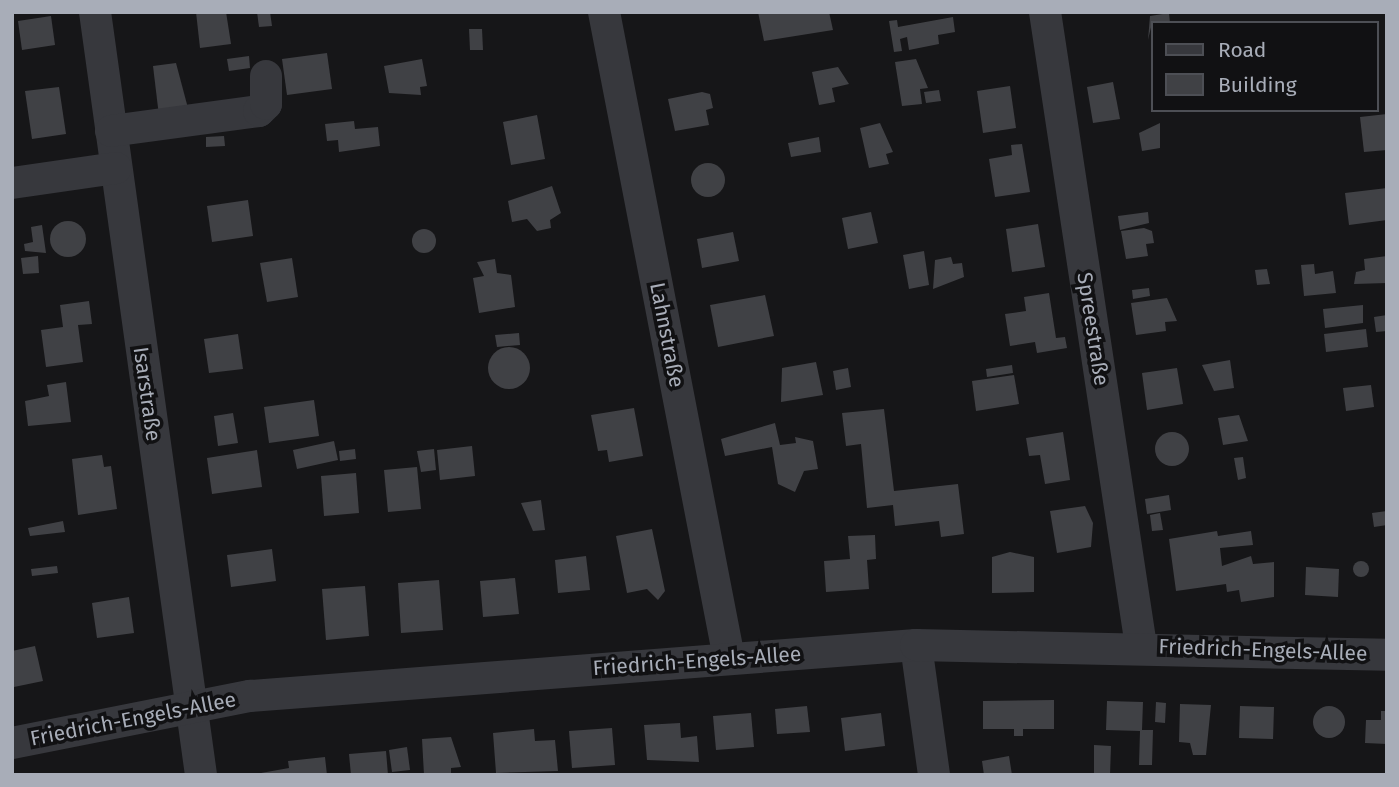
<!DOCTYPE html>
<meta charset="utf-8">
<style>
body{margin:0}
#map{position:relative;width:1399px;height:787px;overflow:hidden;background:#161618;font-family:"Fira Sans",sans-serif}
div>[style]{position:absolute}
.building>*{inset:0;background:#404145}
.round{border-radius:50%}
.minor>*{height:32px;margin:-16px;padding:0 16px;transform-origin:16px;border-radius:16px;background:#37383d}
span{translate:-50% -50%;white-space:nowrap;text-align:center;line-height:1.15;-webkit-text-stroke:7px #111113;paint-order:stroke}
.street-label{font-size:21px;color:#a8adb8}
.frame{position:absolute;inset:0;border:14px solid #a8adb8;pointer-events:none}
.legend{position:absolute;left:1151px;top:21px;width:228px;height:91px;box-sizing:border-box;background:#111113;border:2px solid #4d4f55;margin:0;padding:9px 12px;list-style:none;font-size:21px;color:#a8adb8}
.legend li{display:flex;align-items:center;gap:14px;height:35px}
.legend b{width:35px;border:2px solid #4d4f55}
</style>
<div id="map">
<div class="building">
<i style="clip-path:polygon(196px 12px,226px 12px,231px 44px,200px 48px)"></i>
<i style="clip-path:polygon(257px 12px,270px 12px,272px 26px,259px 27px)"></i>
<i style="clip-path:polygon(758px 12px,829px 12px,833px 30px,764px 41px)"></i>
<i style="clip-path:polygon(1169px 13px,1170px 23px,1152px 23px,1148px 40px,1150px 16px)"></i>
<i style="clip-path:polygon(51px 16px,55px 45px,22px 50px,18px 21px)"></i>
<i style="clip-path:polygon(953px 17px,955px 32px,938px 35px,939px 44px,909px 50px,907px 37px,900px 39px,902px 51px,894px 52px,889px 21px,897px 20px,898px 27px)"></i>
<i style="clip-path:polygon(469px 29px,482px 29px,483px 50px,470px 50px)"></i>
<i style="clip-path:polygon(327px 53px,332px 89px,287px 95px,282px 59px)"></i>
<i style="clip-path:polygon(249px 56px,250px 68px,229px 71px,227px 59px)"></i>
<i style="clip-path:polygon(422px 59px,427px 86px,420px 87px,421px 95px,389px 93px,384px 66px)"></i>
<i style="clip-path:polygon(916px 59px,928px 88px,920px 89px,922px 104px,902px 106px,895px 62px)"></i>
<i style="clip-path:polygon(176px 63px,189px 112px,159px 116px,153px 66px)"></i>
<i style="clip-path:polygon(838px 67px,849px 84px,832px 88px,835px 102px,819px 105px,812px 72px)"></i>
<i style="clip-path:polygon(1113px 82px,1120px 119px,1093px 123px,1087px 87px)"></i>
<i style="clip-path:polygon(1010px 86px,1016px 128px,983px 133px,977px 91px)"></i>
<i style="clip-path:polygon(59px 87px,66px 134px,32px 139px,25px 91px)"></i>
<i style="clip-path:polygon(939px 90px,941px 101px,926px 103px,924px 92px)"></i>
<i style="clip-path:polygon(702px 92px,710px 94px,713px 108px,706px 110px,709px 125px,675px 131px,668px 99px)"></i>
<i style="clip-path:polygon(1387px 114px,1387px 150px,1364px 152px,1360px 117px)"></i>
<i style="clip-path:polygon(537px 115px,545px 159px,511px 165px,503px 122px)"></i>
<i style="clip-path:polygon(354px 121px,355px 129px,378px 127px,380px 146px,339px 152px,338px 140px,327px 141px,325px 124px)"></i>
<i style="clip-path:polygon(880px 123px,893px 152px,886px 154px,889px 164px,869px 168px,860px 128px)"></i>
<i style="clip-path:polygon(1160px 123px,1160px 148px,1142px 151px,1139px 133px)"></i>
<i style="clip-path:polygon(224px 136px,225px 146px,206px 147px,206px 137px)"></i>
<i style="clip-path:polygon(819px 137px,821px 152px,791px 157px,788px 143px)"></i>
<i style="clip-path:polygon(1022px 144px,1030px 192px,995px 197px,989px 159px,1012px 155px,1011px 145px)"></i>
<i class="round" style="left:691px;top:163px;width:34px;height:34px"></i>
<i style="clip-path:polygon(552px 186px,561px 213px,550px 220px,551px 228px,537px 231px,527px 219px,512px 222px,508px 201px)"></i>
<i style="clip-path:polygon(1387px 188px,1387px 220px,1349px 225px,1345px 193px)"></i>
<i style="clip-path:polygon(248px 200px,253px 236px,212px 242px,207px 206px)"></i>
<i style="clip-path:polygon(871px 212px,878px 243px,848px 249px,842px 218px)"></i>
<i style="clip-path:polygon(1148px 212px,1149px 223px,1120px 230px,1118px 216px)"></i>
<i class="round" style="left:50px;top:221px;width:36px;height:36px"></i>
<i style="clip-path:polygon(1038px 224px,1045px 267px,1012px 272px,1006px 229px)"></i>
<i style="clip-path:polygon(42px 225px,46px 253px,25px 251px,24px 244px,33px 242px,31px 227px)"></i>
<i style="clip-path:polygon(1144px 228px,1152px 231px,1154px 243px,1146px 244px,1148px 256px,1126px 259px,1121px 231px)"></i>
<i class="round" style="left:412px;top:229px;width:24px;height:24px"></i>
<i style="clip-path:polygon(733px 232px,739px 261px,702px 268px,697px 239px)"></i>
<i style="clip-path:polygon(924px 251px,929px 285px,909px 289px,903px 255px)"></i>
<i style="clip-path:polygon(38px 256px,39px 273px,23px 274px,21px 258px)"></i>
<i style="clip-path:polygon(1387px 256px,1387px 283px,1354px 284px,1356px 272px,1365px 270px,1364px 259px)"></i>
<i style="clip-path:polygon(951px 257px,953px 264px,962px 263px,964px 277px,933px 289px,935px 260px)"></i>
<i style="clip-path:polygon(292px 258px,298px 297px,267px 302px,260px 263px)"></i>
<i style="clip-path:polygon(495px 259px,497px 273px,511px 275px,515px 307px,479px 313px,473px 278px,484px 276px,477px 262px)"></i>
<i style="clip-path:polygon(1314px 264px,1315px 274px,1333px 271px,1336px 293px,1304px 296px,1301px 265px)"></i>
<i style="clip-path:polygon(1255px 270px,1267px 269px,1270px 284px,1257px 285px)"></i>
<i style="clip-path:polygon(1149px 288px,1150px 296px,1133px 299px,1132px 290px)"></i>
<i style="clip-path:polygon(1049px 293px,1056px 338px,1065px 337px,1067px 348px,1037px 353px,1035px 342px,1010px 346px,1005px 314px,1026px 311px,1024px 297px)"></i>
<i style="clip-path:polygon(765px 295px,774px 336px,718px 347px,710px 305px)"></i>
<i style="clip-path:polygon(1167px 298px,1177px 321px,1165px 322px,1166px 331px,1136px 335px,1131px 303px)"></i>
<i style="clip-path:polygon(89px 301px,92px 324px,78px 325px,83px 362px,46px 367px,41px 330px,63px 327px,60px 305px)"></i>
<i style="clip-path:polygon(1363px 305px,1363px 323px,1325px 328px,1323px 309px)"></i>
<i style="clip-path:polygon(1387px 315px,1387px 331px,1376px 332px,1374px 317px)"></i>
<i style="clip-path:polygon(1366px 329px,1368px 347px,1326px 352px,1324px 334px)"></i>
<i style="clip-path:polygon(519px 333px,520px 345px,497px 347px,495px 335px)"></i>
<i style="clip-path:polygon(238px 334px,243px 369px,209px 373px,204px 339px)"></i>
<i class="round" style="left:488px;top:347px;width:42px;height:42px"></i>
<i style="clip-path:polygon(1230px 360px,1234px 388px,1214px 391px,1202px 365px)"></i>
<i style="clip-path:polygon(816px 362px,823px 395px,781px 402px,782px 368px)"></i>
<i style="clip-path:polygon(1012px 365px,1013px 373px,987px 377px,986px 369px)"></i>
<i style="clip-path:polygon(848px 368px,851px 387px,836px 390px,833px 371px)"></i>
<i style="clip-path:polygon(1177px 368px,1183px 404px,1147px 410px,1142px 373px)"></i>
<i style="clip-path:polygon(1014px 375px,1019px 404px,976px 411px,972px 381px)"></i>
<i style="clip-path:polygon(66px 382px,71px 422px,28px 426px,25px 401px,49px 396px,47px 385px)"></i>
<i style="clip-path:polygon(1371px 385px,1374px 407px,1346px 411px,1343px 388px)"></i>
<i style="clip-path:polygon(314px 400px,319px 436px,269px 443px,264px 407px)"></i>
<i style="clip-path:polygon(634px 408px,643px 456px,609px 462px,607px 450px,598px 451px,591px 415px)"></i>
<i style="clip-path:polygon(884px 409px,894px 491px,958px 484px,964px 534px,941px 537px,939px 521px,895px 526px,893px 505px,867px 508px,861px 444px,846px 446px,842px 413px)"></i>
<i style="clip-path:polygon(233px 413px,238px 443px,218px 446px,214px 416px)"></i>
<i style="clip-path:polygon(1239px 415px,1248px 441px,1223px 445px,1218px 418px)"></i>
<i style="clip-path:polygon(775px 423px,780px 445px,796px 443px,795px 437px,813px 441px,818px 469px,804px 471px,795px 492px,778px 484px,772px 447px,725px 456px,721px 439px)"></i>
<i class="round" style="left:1155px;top:432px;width:34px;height:34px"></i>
<i style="clip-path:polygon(1063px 432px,1070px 480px,1045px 484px,1040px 455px,1029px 456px,1026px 438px)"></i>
<i style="clip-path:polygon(334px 441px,338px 460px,297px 469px,293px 450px)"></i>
<i style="clip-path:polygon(472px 446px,475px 476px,440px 480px,437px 450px)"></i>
<i style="clip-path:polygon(355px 449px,356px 459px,340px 461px,339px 451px)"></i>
<i style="clip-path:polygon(434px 449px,436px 470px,421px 472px,417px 451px)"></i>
<i style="clip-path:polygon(257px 450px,262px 487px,212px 494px,207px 458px)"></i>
<i style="clip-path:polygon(102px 455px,104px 467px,111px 466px,117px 509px,78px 515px,72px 459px)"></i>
<i style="clip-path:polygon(1243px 457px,1246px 478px,1238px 480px,1234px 458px)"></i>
<i style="clip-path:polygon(417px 467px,421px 509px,388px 512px,384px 470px)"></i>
<i style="clip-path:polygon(356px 473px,359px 513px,324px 516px,321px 476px)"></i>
<i style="clip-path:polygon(1169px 495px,1171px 510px,1147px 514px,1145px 499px)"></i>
<i style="clip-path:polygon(541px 500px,545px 530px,533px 531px,521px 503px)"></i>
<i style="clip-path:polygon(1085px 506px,1093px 523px,1091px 547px,1057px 553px,1050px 511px)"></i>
<i style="clip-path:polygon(1387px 511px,1387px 525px,1374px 527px,1372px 513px)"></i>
<i style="clip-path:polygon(1160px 513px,1163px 530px,1152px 531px,1150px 515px)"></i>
<i style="clip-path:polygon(63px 521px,65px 532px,30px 536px,28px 528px)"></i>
<i style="clip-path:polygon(652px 529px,665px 591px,658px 600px,647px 589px,627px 593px,616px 536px)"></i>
<i style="clip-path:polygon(1217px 531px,1218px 536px,1251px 531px,1253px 545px,1220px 548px,1222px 566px,1251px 556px,1253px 564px,1274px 562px,1274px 597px,1241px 602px,1239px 590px,1227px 592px,1226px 584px,1176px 591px,1169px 539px)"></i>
<i style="clip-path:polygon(875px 535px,876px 559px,867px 560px,869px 589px,826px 592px,824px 561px,850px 559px,848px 536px)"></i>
<i style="clip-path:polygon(272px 549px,276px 581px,231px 587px,227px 555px)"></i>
<i style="clip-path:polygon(1010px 552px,1034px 557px,1034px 592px,992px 593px,992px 557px)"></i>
<i style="clip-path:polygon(586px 556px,590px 590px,558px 593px,555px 560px)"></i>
<i class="round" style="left:1353px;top:561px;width:16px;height:16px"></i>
<i style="clip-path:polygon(57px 566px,58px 573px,32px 576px,31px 569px)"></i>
<i style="clip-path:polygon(1306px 567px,1339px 569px,1338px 597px,1305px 595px)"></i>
<i style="clip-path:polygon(515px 578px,519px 614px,483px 617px,480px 581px)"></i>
<i style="clip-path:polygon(439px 580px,443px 630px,401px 633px,398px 583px)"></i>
<i style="clip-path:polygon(365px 586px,369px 636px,326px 640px,322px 589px)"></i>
<i style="clip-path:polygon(129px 597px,134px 633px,97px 638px,92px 603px)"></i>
<i style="clip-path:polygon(35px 646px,43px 681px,14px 687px,12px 651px)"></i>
<i style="clip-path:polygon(1054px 700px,1054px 729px,1023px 729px,1023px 736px,1014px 736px,1014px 729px,983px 729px,983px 701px)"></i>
<i style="clip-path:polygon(1107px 701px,1143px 702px,1142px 730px,1153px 730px,1152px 765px,1139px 765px,1140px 731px,1106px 730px)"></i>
<i style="clip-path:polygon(1156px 702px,1166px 703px,1165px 723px,1155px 722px)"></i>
<i style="clip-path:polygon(1180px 704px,1211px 705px,1206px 755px,1193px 755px,1190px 743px,1179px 742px)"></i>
<i class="round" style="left:1313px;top:706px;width:32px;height:32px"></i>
<i style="clip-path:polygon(807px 706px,810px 732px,777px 734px,775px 709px)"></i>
<i style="clip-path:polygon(1240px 706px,1274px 707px,1273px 739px,1239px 738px)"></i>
<i style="clip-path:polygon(1381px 711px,1387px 711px,1387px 744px,1365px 743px,1366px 720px,1381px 720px)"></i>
<i style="clip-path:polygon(751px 713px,754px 747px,716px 750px,713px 716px)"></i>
<i style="clip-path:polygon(881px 713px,885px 746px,845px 751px,841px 718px)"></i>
<i style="clip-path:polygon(680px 723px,681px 738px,697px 736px,699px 762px,647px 760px,644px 725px)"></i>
<i style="clip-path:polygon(612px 728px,615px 765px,572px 768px,569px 731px)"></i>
<i style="clip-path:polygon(534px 729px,535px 741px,555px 740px,558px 771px,496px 773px,493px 733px)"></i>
<i style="clip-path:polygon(451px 737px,461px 767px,451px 768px,451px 775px,424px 775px,422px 739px)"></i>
<i style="clip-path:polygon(1094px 745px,1111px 746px,1110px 775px,1094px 775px)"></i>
<i style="clip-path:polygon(407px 747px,410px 770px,392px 772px,389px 750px)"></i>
<i style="clip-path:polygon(386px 751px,388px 775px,351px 775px,349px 754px)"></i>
<i style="clip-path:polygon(1009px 756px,1012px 775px,984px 775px,982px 761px)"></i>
<i style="clip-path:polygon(325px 757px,327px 775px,250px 775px,289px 768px,288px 761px)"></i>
</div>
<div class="minor">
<i style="left:95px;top:12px;width:770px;rotate:82.09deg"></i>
<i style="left:604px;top:12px;width:658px;rotate:79.05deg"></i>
<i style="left:1045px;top:12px;width:641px;rotate:81.39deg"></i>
<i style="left:111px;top:131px;width:149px;rotate:-7.7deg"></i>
<i style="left:259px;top:111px;width:10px;rotate:-45deg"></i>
<i style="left:266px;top:104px;width:28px;rotate:-90deg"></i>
<i style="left:12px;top:183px;width:105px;rotate:-8.2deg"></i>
<i style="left:916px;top:645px;width:131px;rotate:82.1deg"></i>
<i style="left:12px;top:743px;width:243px;rotate:-11.2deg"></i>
<i style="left:250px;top:696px;width:668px;rotate:-4.38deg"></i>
<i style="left:916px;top:645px;width:471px;rotate:1.2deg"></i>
</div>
<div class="street-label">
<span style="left:1093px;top:329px;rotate:81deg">Spreestraße</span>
<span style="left:667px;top:335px;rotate:79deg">Lahnstraße</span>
<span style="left:147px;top:394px;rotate:82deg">Isarstraße</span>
<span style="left:1263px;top:650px;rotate:2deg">Friedrich-Engels-Allee</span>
<span style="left:697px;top:661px;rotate:-4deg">Friedrich-Engels-Allee</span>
<span style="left:133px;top:719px;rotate:-11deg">Friedrich-Engels-Allee</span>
</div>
<div class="frame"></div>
<ul class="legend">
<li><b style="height:9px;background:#37383d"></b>Road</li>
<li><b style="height:19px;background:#404145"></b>Building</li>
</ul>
</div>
